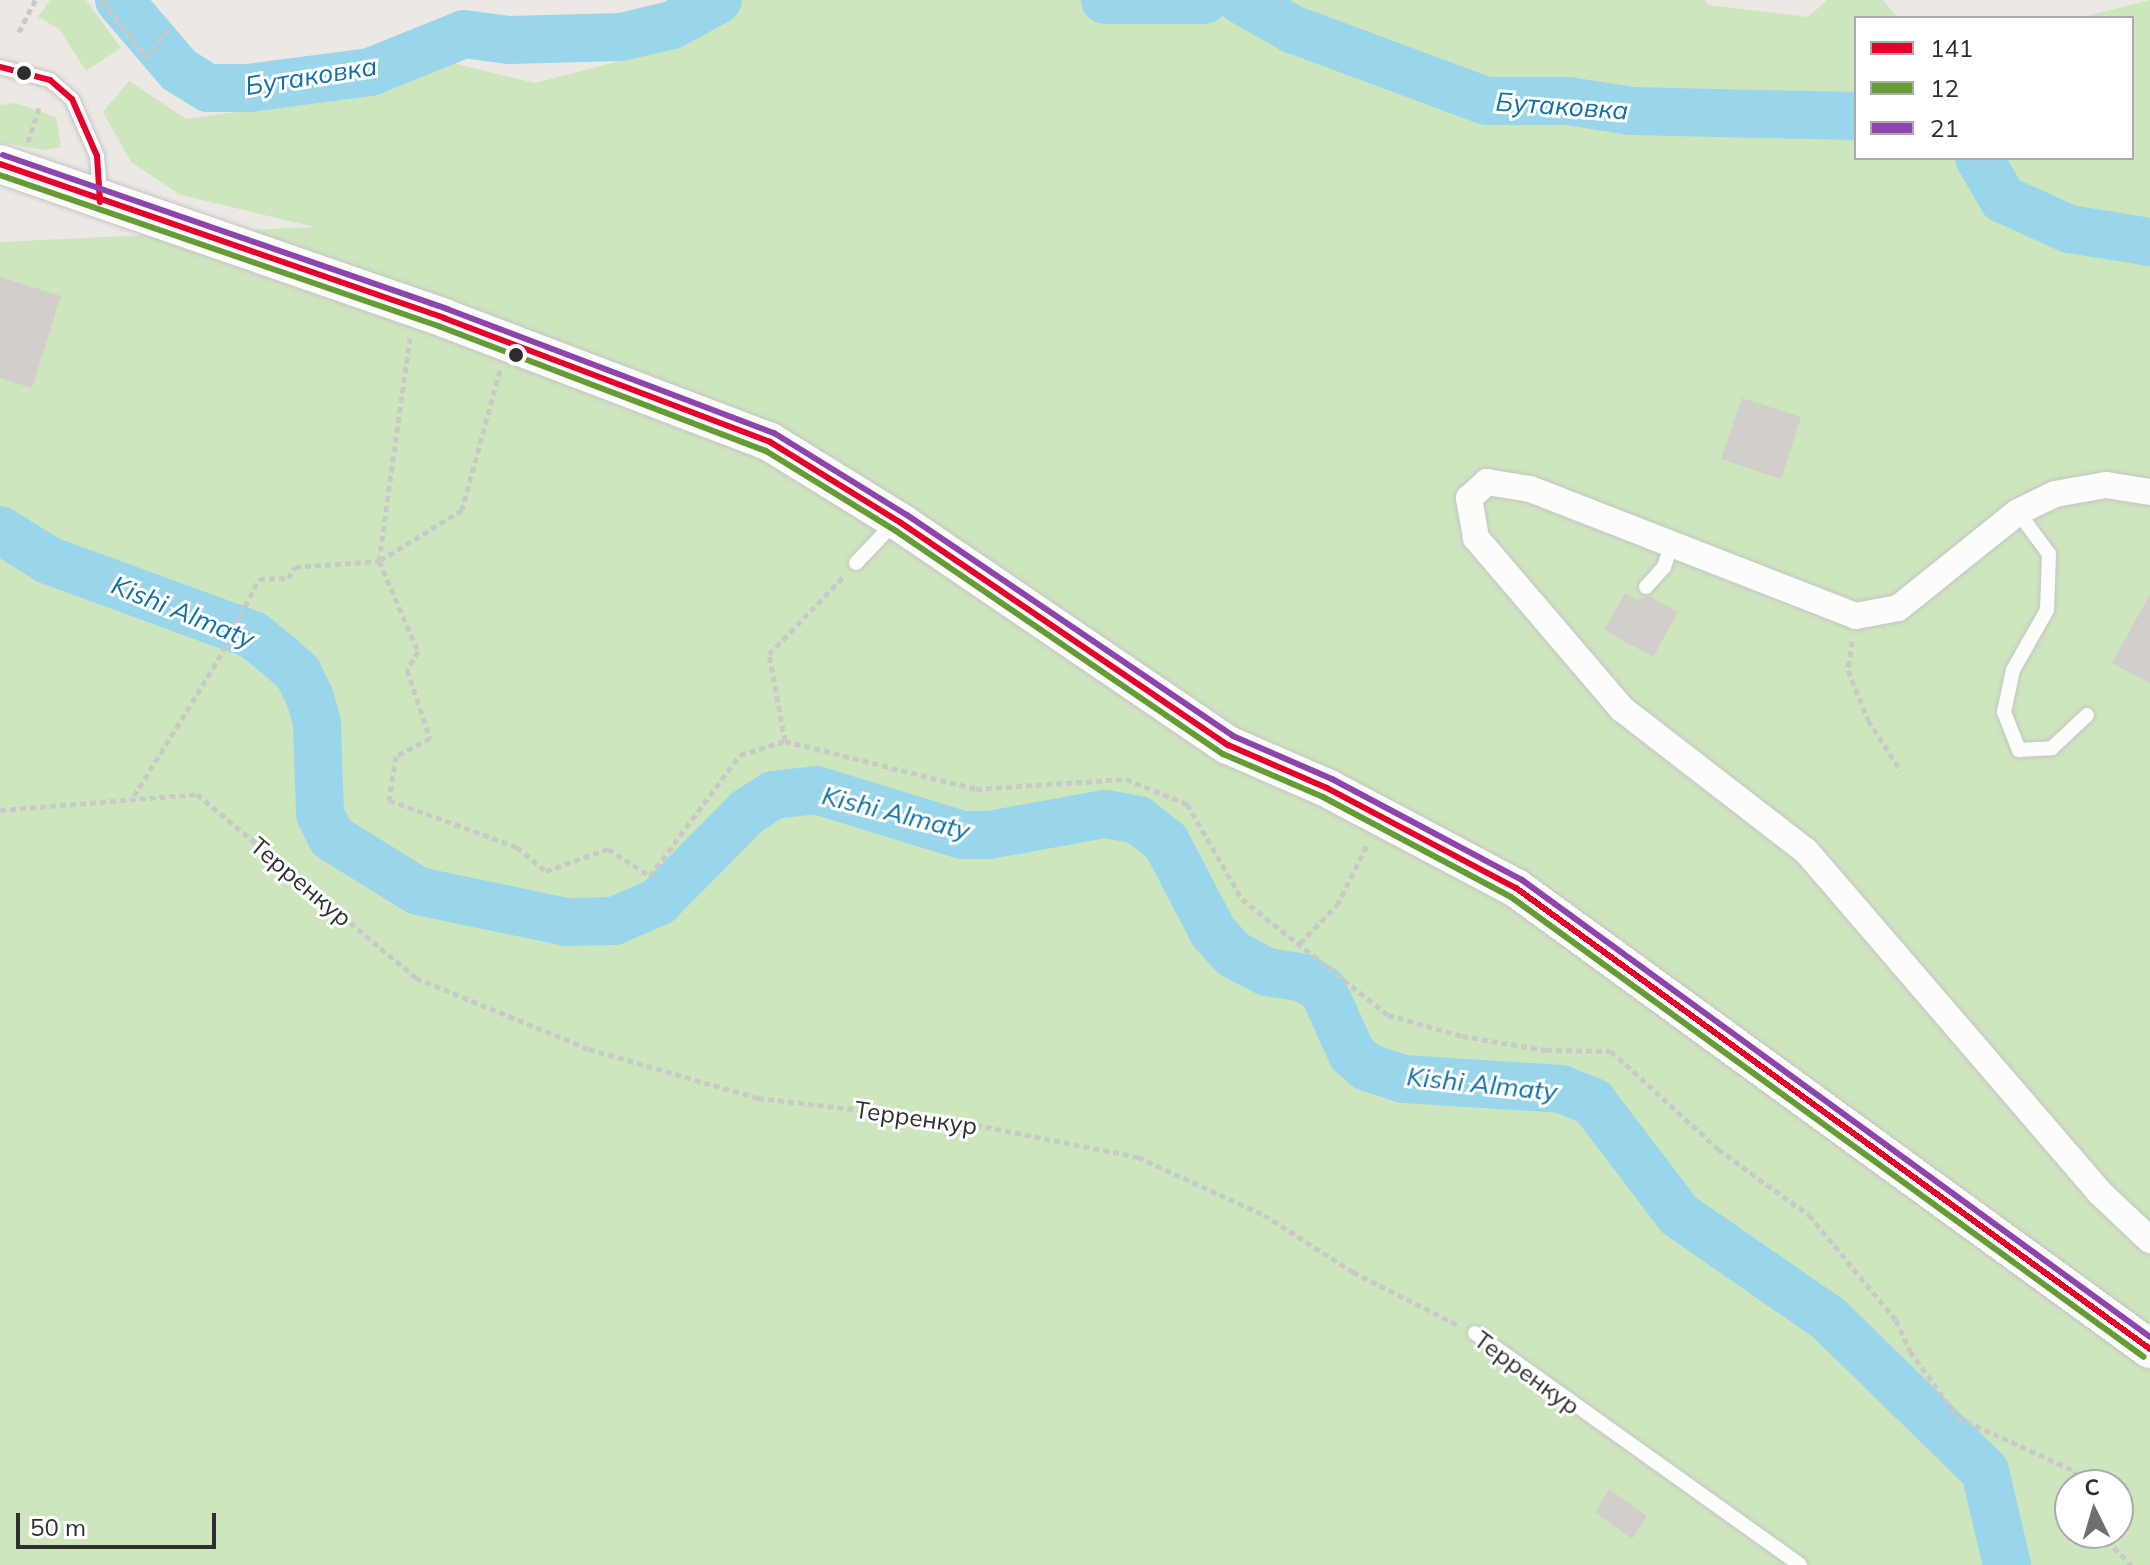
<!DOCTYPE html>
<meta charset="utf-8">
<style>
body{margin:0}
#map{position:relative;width:2150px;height:1565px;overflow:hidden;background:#ece8e4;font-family:Mulish,sans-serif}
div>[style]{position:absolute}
.green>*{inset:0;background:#cee6be}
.river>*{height:48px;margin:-24px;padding:0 24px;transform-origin:24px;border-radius:24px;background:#99d6ec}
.building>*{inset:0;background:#d1cecb}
.path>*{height:5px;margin-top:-2.5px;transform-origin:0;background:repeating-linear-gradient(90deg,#c9c9c8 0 6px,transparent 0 10px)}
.roads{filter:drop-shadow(0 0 2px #c5c4c5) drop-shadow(0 0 2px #c5c4c5)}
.service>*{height:14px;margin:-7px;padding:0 7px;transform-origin:7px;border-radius:7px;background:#fcfcfb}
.minor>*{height:26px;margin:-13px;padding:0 13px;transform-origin:13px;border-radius:13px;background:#fcfcfb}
.secondary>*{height:38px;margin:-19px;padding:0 19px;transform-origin:19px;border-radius:19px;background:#fcfcfb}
.bus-1>*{height:6px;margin:-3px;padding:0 3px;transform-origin:3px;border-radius:3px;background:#e4002b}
.bus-2>*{height:6px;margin:-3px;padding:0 3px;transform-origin:3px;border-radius:3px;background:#669c35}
.bus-3>*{height:6px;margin:-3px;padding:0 3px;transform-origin:3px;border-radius:3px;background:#8e44ad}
.dots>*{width:22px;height:22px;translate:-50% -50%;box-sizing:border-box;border:4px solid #fff;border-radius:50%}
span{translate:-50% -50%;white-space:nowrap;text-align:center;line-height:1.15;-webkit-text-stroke:6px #fff;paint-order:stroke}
.street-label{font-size:24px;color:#2e2e2e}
.water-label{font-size:26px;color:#0d6fa3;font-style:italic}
.legend{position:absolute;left:1854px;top:16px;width:280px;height:144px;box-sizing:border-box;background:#fff;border:2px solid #ababab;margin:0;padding:10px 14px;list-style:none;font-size:24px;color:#2e2e2e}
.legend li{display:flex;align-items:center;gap:16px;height:40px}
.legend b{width:40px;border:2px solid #ababab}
.north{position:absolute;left:2054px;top:1469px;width:80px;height:80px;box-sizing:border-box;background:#fff;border:2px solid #ababab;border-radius:50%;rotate:355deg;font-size:22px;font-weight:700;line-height:32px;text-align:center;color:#2e2e2e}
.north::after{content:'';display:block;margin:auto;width:28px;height:36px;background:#706f6e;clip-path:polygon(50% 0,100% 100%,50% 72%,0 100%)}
.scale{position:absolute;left:16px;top:1513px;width:200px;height:36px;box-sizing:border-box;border:4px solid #2e2e2e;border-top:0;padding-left:10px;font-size:24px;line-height:28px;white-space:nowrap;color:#2e2e2e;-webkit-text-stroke:6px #fff;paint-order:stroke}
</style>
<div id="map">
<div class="green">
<i style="clip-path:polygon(50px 0,86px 0,121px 48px,86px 71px,59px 29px,38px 17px)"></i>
<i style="clip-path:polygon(evenodd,740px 0,1704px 0,1709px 5px,1808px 17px,1827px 0,1883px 0,1898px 18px,1856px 18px,1856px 158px,2132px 158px,2132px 18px,2079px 18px,2150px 0,2150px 1565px,0 1565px,0 242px,314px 227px,181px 195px,131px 162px,103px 112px,129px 81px,186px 119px,331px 99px,452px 63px,535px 83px,670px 48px,740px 0,2070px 1485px,2118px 1485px,2118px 1533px,2070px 1533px,2070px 1485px)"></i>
<i style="clip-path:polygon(16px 103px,56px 117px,61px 147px,43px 150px,0 142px,0 105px)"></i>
</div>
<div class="river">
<i style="left:119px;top:0;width:92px;rotate:49.4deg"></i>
<i style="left:179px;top:70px;width:34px;rotate:32deg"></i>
<i style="left:208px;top:88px;width:40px"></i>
<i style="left:248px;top:88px;width:123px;rotate:-7.5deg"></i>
<i style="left:370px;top:72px;width:101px;rotate:-22deg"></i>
<i style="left:464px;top:34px;width:45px;rotate:7.6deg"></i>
<i style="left:509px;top:40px;width:112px;rotate:-1.5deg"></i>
<i style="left:621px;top:37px;width:52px;rotate:-13.2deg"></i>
<i style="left:672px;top:25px;width:52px;rotate:-28.5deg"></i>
<i style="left:1105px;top:0;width:99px"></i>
<i style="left:1241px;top:0;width:59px;rotate:29.6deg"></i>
<i style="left:1292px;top:29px;width:208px;rotate:20.3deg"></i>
<i style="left:1487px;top:101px;width:81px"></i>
<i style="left:1568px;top:101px;width:64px;rotate:9deg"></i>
<i style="left:1631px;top:111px;width:225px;rotate:1.3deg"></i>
<i style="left:1979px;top:158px;width:48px;rotate:59.7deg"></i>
<i style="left:2003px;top:199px;width:72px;rotate:24.4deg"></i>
<i style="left:2069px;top:229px;width:82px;rotate:9.1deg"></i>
<i style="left:0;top:530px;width:57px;rotate:32deg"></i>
<i style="left:48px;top:560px;width:218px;rotate:20.1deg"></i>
<i style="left:253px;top:635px;width:32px;rotate:39deg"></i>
<i style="left:278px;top:655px;width:27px;rotate:42deg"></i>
<i style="left:298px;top:673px;width:28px;rotate:64deg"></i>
<i style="left:310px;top:698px;width:26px;rotate:74deg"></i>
<i style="left:317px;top:723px;width:91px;rotate:88.1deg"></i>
<i style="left:320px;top:814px;width:25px;rotate:64deg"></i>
<i style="left:331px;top:837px;width:102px;rotate:31.8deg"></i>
<i style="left:418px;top:891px;width:151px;rotate:11.8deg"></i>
<i style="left:566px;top:922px;width:48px;rotate:-1.2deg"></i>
<i style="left:614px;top:921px;width:48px;rotate:-23.4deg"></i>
<i style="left:658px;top:902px;width:127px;rotate:-45.3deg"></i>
<i style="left:747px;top:812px;width:31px;rotate:-33deg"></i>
<i style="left:773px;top:795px;width:43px;rotate:-6.6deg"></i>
<i style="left:816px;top:790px;width:153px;rotate:17.1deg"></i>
<i style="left:962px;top:835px;width:27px"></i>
<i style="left:989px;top:835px;width:118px;rotate:-10.3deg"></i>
<i style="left:1105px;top:814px;width:34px;rotate:10deg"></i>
<i style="left:1138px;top:820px;width:36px;rotate:38deg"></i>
<i style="left:1166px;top:842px;width:102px;rotate:62.4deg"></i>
<i style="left:1213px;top:932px;width:30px;rotate:48deg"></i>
<i style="left:1233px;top:954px;width:38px;rotate:28deg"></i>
<i style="left:1267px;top:972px;width:37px;rotate:9deg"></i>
<i style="left:1304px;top:978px;width:22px;rotate:32deg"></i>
<i style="left:1323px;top:990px;width:70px;rotate:65.6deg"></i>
<i style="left:1352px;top:1054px;width:20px;rotate:41deg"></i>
<i style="left:1367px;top:1067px;width:39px;rotate:18deg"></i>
<i style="left:1404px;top:1079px;width:157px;rotate:3.6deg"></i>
<i style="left:1561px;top:1089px;width:35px;rotate:22deg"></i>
<i style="left:1593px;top:1102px;width:142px;rotate:52.7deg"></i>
<i style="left:1679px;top:1215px;width:183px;rotate:34.7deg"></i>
<i style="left:1829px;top:1319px;width:218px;rotate:44.3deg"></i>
<i style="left:1985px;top:1471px;width:97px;rotate:76.8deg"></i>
</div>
<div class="building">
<i style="clip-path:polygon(0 277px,61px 296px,32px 388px,0 378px)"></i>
<i style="clip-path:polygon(1742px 398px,1801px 417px,1781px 479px,1721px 459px)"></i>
<i style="clip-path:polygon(1625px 593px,1637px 600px,1649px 596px,1678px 612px,1653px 657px,1604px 630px)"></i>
<i style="clip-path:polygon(2150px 594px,2150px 683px,2112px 663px)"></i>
<i style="clip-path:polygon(1609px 1489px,1647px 1516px,1632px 1539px,1595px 1512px)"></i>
</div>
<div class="path">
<i style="left:102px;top:0;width:73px;rotate:52.2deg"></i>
<i style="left:147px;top:58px;width:39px;rotate:-55deg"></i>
<i style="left:19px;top:32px;width:36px;rotate:-63deg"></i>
<i style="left:28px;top:142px;width:36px;rotate:-72deg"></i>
<i style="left:500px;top:370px;width:145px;rotate:105.2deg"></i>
<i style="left:462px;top:510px;width:97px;rotate:148.4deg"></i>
<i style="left:379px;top:561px;width:98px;rotate:66.6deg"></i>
<i style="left:418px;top:651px;width:22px;rotate:120deg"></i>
<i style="left:407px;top:670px;width:72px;rotate:71.3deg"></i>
<i style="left:430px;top:738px;width:38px;rotate:152deg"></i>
<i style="left:396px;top:756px;width:45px;rotate:99deg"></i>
<i style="left:389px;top:800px;width:136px;rotate:20.2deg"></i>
<i style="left:517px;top:847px;width:38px;rotate:40deg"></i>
<i style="left:546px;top:871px;width:66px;rotate:-19.5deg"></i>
<i style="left:608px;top:849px;width:50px;rotate:32.7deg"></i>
<i style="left:650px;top:876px;width:151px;rotate:-53.4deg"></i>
<i style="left:740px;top:755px;width:47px;rotate:-17.3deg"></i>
<i style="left:785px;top:741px;width:197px;rotate:14.1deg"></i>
<i style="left:976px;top:789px;width:150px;rotate:-3.8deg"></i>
<i style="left:1126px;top:779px;width:66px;rotate:22.3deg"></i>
<i style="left:1187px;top:804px;width:110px;rotate:59.9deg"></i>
<i style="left:1242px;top:899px;width:186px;rotate:38.5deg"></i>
<i style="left:1388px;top:1015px;width:77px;rotate:15.8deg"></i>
<i style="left:1462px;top:1036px;width:85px;rotate:9.5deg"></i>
<i style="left:1546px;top:1050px;width:65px;rotate:0.9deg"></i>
<i style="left:1611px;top:1051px;width:145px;rotate:42.5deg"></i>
<i style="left:1718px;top:1149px;width:112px;rotate:36deg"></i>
<i style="left:1809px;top:1215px;width:136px;rotate:50.4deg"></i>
<i style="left:1896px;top:1320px;width:34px;rotate:66deg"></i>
<i style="left:1910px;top:1351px;width:81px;rotate:54.5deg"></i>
<i style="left:1957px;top:1417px;width:130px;rotate:24.6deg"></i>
<i style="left:2075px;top:1471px;width:15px;rotate:74deg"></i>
<i style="left:1852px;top:641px;width:29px;rotate:98deg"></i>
<i style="left:1848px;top:670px;width:54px;rotate:68.2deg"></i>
<i style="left:1868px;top:720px;width:61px;rotate:57.1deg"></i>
<i style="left:785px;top:741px;width:88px;rotate:-100.4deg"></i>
<i style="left:769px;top:654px;width:107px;rotate:-46.1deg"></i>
<i style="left:134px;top:796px;width:160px;rotate:-58.3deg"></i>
<i style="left:218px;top:660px;width:91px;rotate:-63.2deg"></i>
<i style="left:259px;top:579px;width:29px;rotate:-2deg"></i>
<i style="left:288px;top:578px;width:13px;rotate:-58deg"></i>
<i style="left:295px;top:567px;width:84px;rotate:-4.1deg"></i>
<i style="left:379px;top:561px;width:225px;rotate:-82.1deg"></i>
<i style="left:0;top:810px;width:198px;rotate:-4.6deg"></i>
<i style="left:197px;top:794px;width:286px;rotate:40deg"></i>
<i style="left:416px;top:978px;width:187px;rotate:22.3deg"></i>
<i style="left:589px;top:1049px;width:176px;rotate:16.2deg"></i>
<i style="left:758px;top:1098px;width:199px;rotate:6.6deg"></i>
<i style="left:956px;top:1121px;width:186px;rotate:11.2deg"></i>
<i style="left:1138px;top:1157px;width:139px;rotate:24.7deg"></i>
<i style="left:1264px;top:1215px;width:106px;rotate:32.6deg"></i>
<i style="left:1353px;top:1272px;width:120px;rotate:26.8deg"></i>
<i style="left:1300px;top:943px;width:53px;rotate:-45.8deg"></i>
<i style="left:1337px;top:905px;width:69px;rotate:-63.4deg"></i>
<i style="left:2100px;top:1533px;width:45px;rotate:45.9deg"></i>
</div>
<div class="roads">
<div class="service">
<i style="left:0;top:67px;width:52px;rotate:14.6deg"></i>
<i style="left:50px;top:80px;width:29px;rotate:41deg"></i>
<i style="left:72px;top:99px;width:62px;rotate:66.3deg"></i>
<i style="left:97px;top:156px;width:38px;rotate:85deg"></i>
<i style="left:2018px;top:512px;width:52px;rotate:53.6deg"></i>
<i style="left:2049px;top:554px;width:56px;rotate:92deg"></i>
<i style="left:2047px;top:610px;width:69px;rotate:119.5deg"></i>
<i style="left:2013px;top:670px;width:43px;rotate:102.1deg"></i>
<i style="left:2004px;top:712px;width:41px;rotate:68.5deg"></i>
<i style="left:2019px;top:750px;width:33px;rotate:-3deg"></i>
<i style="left:2052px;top:748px;width:48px;rotate:-43.3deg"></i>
<i style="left:856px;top:563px;width:57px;rotate:-46.4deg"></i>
<i style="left:1646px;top:587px;width:27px;rotate:-48deg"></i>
<i style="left:1664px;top:567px;width:23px;rotate:-72deg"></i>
<i style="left:1475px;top:1333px;width:399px;rotate:35.5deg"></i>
</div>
<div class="minor">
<i style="left:2150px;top:492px;width:45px;rotate:-171deg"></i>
<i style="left:2106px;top:485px;width:52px;rotate:170deg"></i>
<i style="left:2055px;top:494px;width:41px;rotate:154.1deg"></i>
<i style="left:2018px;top:512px;width:154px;rotate:141.3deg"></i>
<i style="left:1898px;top:608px;width:43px;rotate:169.2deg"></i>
<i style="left:1856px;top:616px;width:350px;rotate:-158.7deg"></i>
<i style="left:1530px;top:489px;width:44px;rotate:-170.8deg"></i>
<i style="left:1487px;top:482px;width:24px;rotate:138deg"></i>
<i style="left:1469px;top:498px;width:41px;rotate:80.1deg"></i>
<i style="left:1476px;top:538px;width:225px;rotate:49.5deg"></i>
<i style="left:1622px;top:709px;width:232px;rotate:37.7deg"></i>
<i style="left:1806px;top:851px;width:450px;rotate:49.3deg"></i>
<i style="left:2099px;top:1192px;width:70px;rotate:43.3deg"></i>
</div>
<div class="secondary">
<i style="left:0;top:164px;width:470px;rotate:19.1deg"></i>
<i style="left:444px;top:318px;width:349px;rotate:20.8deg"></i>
<i style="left:770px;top:442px;width:154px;rotate:31.7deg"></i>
<i style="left:901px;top:523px;width:395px;rotate:34.2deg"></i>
<i style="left:1228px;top:745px;width:108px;rotate:23.5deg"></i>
<i style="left:1327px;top:788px;width:214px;rotate:27.9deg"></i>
<i style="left:1516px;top:888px;width:784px;rotate:36.02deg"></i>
</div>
</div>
<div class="bus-1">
<i style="left:0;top:67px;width:52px;rotate:14.6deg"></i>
<i style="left:50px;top:80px;width:29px;rotate:41deg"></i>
<i style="left:72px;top:99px;width:62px;rotate:66.3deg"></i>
<i style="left:97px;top:156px;width:46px;rotate:86.3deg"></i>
<i style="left:0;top:164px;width:470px;rotate:19.1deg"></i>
<i style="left:444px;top:318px;width:349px;rotate:20.8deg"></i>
<i style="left:770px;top:442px;width:154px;rotate:31.7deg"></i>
<i style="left:901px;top:523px;width:395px;rotate:34.2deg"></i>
<i style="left:1228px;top:745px;width:108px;rotate:23.5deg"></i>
<i style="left:1327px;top:788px;width:214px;rotate:27.9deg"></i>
<i style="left:1516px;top:888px;width:784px;rotate:36.02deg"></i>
</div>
<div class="bus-2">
<i style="left:0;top:175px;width:466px;rotate:19deg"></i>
<i style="left:441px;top:327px;width:348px;rotate:20.9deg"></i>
<i style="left:766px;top:451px;width:153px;rotate:31.6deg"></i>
<i style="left:896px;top:531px;width:396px;rotate:34.3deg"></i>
<i style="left:1223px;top:754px;width:109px;rotate:23.3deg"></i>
<i style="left:1323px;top:797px;width:213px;rotate:28deg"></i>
<i style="left:1511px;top:897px;width:782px;rotate:36.01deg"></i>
</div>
<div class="bus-3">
<i style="left:3px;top:155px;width:470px;rotate:19.1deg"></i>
<i style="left:447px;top:309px;width:350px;rotate:20.8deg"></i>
<i style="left:774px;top:433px;width:156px;rotate:31.7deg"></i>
<i style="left:907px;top:515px;width:394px;rotate:34.1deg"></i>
<i style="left:1233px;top:736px;width:108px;rotate:23.5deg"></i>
<i style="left:1332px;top:779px;width:215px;rotate:28deg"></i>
<i style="left:1522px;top:880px;width:777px;rotate:36.04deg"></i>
</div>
<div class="dots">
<i style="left:24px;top:73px;background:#2e2e2e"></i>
<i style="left:516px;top:355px;background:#2e2e2e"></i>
</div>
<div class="street-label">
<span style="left:301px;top:882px;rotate:40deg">Терренкур</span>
<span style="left:916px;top:1118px;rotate:8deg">Терренкур</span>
<span style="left:1527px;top:1373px;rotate:36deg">Терренкур</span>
</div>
<div class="water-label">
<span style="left:311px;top:76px;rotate:-9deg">Бутаковка</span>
<span style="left:1562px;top:106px;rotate:4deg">Бутаковка</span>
<span style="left:183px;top:612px;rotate:22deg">Kіshі Almaty</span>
<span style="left:896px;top:813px;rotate:14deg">Kіshі Almaty</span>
<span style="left:1482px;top:1084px;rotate:6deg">Kіshі Almaty</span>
</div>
<ul class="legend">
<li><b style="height:10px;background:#e4002b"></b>141</li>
<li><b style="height:10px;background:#669c35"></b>12</li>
<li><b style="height:10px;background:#8e44ad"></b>21</li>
</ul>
<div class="north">С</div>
<div class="scale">50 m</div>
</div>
